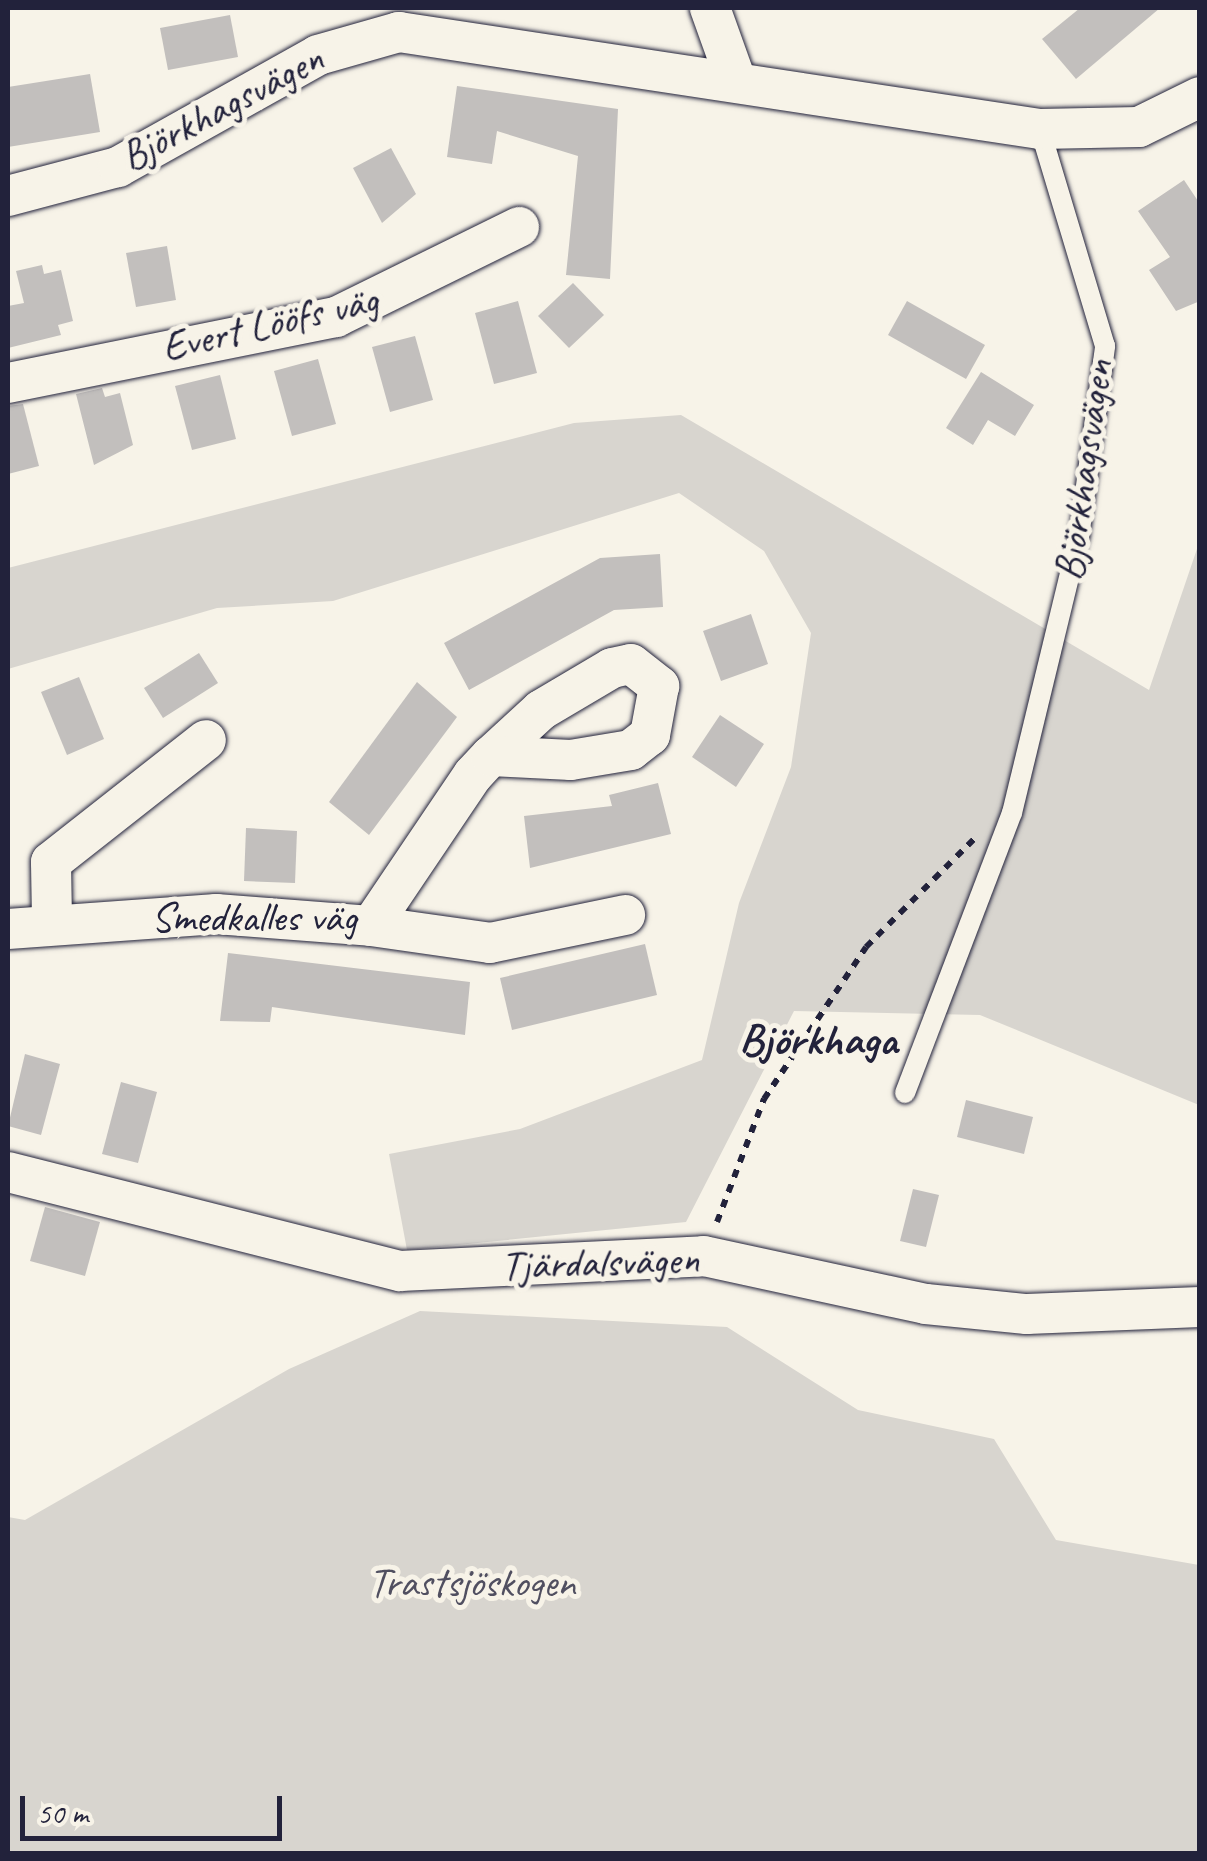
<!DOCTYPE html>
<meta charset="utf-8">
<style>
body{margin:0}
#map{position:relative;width:1207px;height:1861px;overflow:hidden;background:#f7f3e8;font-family:Caveat,sans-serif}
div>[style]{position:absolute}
.green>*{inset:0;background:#d8d5cf}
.building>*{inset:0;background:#c2bfbd}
.path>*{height:6px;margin-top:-3px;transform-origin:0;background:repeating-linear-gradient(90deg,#22223b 0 8px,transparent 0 16px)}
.roads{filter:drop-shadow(0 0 2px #22223b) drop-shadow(0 0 2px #22223b)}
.service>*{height:20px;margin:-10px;padding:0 10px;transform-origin:10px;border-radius:10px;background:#f7f3e8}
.minor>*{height:40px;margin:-20px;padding:0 20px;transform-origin:20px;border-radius:20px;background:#f7f3e8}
span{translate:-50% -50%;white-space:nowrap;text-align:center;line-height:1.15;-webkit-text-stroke:10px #f7f3e8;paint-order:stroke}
.street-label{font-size:42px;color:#22223b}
.park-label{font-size:42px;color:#504f60}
.neighbourhood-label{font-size:45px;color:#22223b;font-weight:700}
.frame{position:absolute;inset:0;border:10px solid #22223b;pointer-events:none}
.scale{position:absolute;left:20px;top:1796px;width:262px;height:45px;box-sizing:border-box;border:5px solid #22223b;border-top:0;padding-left:12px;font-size:30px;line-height:35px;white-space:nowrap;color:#22223b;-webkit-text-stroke:8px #f7f3e8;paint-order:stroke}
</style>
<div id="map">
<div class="green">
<i style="clip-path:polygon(681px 415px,1149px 690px,1199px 543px,1199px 1105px,980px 1015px,794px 1011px,686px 1222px,407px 1250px,389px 1154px,520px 1129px,702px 1060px,739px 903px,791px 767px,811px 633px,764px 551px,679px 493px,333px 601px,217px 608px,8px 669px,8px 568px,574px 423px)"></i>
<i style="clip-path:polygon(420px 1311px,727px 1327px,858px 1410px,994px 1439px,1056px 1540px,1199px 1565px,1199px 1853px,8px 1853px,8px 1517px,25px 1520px,289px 1369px)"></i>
</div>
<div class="building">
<i style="clip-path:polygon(1080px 8px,1160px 8px,1076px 79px,1042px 39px)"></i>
<i style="clip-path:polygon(230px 15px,238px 57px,168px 70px,160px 28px)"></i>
<i style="clip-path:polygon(90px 74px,100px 132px,8px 147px,8px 87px)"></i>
<i style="clip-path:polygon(457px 86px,618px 109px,610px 279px,566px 275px,578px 156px,497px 131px,492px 164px,447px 157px)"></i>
<i style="clip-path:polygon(391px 148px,416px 194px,382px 223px,353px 168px)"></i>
<i style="clip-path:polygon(1184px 180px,1200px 204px,1200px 301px,1176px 311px,1149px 270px,1170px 257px,1138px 211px)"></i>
<i style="clip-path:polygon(167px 246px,176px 300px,136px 307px,126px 253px)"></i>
<i style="clip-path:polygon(42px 265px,44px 274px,61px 270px,73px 321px,58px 325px,61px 335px,8px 348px,8px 306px,24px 303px,16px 271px)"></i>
<i style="clip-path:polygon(573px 283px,604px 315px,569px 348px,538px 316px)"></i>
<i style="clip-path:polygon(518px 301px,537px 373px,494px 384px,475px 313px)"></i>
<i style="clip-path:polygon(907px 301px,985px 345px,966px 379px,888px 335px)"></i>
<i style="clip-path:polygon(415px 336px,433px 400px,390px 412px,372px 347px)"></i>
<i style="clip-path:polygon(318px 359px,336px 424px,292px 436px,274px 371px)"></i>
<i style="clip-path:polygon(981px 372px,1034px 405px,1015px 436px,988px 420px,973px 445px,946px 428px)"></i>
<i style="clip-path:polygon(220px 375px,236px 439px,192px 450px,175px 386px)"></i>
<i style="clip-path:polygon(102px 388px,105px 397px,120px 393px,133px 445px,94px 465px,76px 394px)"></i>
<i style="clip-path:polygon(23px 404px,39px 466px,8px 474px,8px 406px)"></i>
<i style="clip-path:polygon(660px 554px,663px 607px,614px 610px,469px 690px,444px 643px,600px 558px)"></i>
<i style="clip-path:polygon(751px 614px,768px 664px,721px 681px,703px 631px)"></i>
<i style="clip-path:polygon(199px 653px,218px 683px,163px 718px,144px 688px)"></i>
<i style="clip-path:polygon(79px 677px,104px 739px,67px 755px,41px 692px)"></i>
<i style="clip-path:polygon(417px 682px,457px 717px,369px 835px,329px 802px)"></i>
<i style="clip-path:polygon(720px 715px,764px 744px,736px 787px,692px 757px)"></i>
<i style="clip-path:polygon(658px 783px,671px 834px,530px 868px,524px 816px,612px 806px,609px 795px)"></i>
<i style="clip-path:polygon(246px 828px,297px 831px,295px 883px,244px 881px)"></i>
<i style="clip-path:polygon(645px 944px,657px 995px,512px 1030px,500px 978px)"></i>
<i style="clip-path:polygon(228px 953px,470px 982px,465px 1035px,272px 1007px,270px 1022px,220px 1021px)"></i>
<i style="clip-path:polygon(25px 1054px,60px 1064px,41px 1135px,8px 1126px)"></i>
<i style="clip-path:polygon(121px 1082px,157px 1092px,138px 1163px,102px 1154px)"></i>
<i style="clip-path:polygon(966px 1100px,1033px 1117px,1024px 1154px,957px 1137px)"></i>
<i style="clip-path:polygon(913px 1189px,939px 1195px,926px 1247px,900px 1241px)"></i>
<i style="clip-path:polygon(45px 1207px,100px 1222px,85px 1276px,30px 1261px)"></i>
</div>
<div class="path">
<i style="left:717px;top:1222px;width:132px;rotate:-69.1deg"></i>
<i style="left:764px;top:1099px;width:183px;rotate:-56.1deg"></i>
<i style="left:866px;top:947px;width:153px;rotate:-45deg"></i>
</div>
<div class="roads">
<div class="service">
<i style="left:905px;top:1093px;width:300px;rotate:-69.1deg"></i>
<i style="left:1012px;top:813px;width:284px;rotate:-76.4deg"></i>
<i style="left:1079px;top:537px;width:193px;rotate:-82.2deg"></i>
<i style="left:1105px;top:346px;width:227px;rotate:-106.7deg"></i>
</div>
<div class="minor">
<i style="left:710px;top:8px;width:74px;rotate:70.3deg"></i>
<i style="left:8px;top:196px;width:114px;rotate:-14.8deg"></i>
<i style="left:118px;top:167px;width:229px;rotate:-29.2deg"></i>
<i style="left:318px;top:55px;width:84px;rotate:-15.9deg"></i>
<i style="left:399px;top:32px;width:648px;rotate:8.61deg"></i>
<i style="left:1040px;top:129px;width:99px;rotate:-1.2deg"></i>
<i style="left:1139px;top:127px;width:68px;rotate:-26.2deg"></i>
<i style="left:8px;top:383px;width:335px;rotate:-11.4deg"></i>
<i style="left:336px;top:317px;width:204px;rotate:-26.2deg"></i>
<i style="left:52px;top:920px;width:58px;rotate:-91deg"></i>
<i style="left:51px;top:862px;width:197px;rotate:-38.2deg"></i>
<i style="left:371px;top:926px;width:120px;rotate:8.1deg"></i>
<i style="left:490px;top:943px;width:138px;rotate:-11.7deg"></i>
<i style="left:8px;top:929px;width:209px;rotate:-4.1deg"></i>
<i style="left:216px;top:914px;width:155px;rotate:4.4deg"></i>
<i style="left:371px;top:926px;width:182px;rotate:-56deg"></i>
<i style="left:473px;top:775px;width:26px;rotate:-47deg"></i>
<i style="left:491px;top:756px;width:68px;rotate:-42.6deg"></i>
<i style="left:541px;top:710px;width:82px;rotate:-30.6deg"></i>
<i style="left:612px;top:668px;width:19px;rotate:-12deg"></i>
<i style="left:631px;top:664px;width:36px;rotate:38deg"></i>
<i style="left:659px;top:686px;width:50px;rotate:100.4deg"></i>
<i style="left:650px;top:735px;width:24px;rotate:142deg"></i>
<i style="left:631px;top:750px;width:61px;rotate:170.5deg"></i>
<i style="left:571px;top:760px;width:80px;rotate:-177.1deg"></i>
<i style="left:8px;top:1172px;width:404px;rotate:14.2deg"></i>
<i style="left:400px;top:1271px;width:304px;rotate:-2.8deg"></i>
<i style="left:704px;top:1256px;width:227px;rotate:12.2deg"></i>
<i style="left:926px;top:1304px;width:101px;rotate:5.7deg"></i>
<i style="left:1027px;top:1314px;width:173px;rotate:-2.3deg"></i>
</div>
</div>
<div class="street-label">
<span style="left:222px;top:108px;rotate:-28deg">Björkhagsvägen</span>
<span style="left:270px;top:324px;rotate:-13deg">Evert Lööfs väg</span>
<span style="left:1084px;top:470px;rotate:-82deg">Björkhagsvägen</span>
<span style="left:254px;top:918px">Smedkalles väg</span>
<span style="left:600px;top:1263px;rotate:-2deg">Tjärdalsvägen</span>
</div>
<div class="park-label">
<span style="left:472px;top:1583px">Trastsjöskogen</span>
</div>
<div class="neighbourhood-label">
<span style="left:818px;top:1040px">Björkhaga</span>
</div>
<div class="frame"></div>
<div class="scale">50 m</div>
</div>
